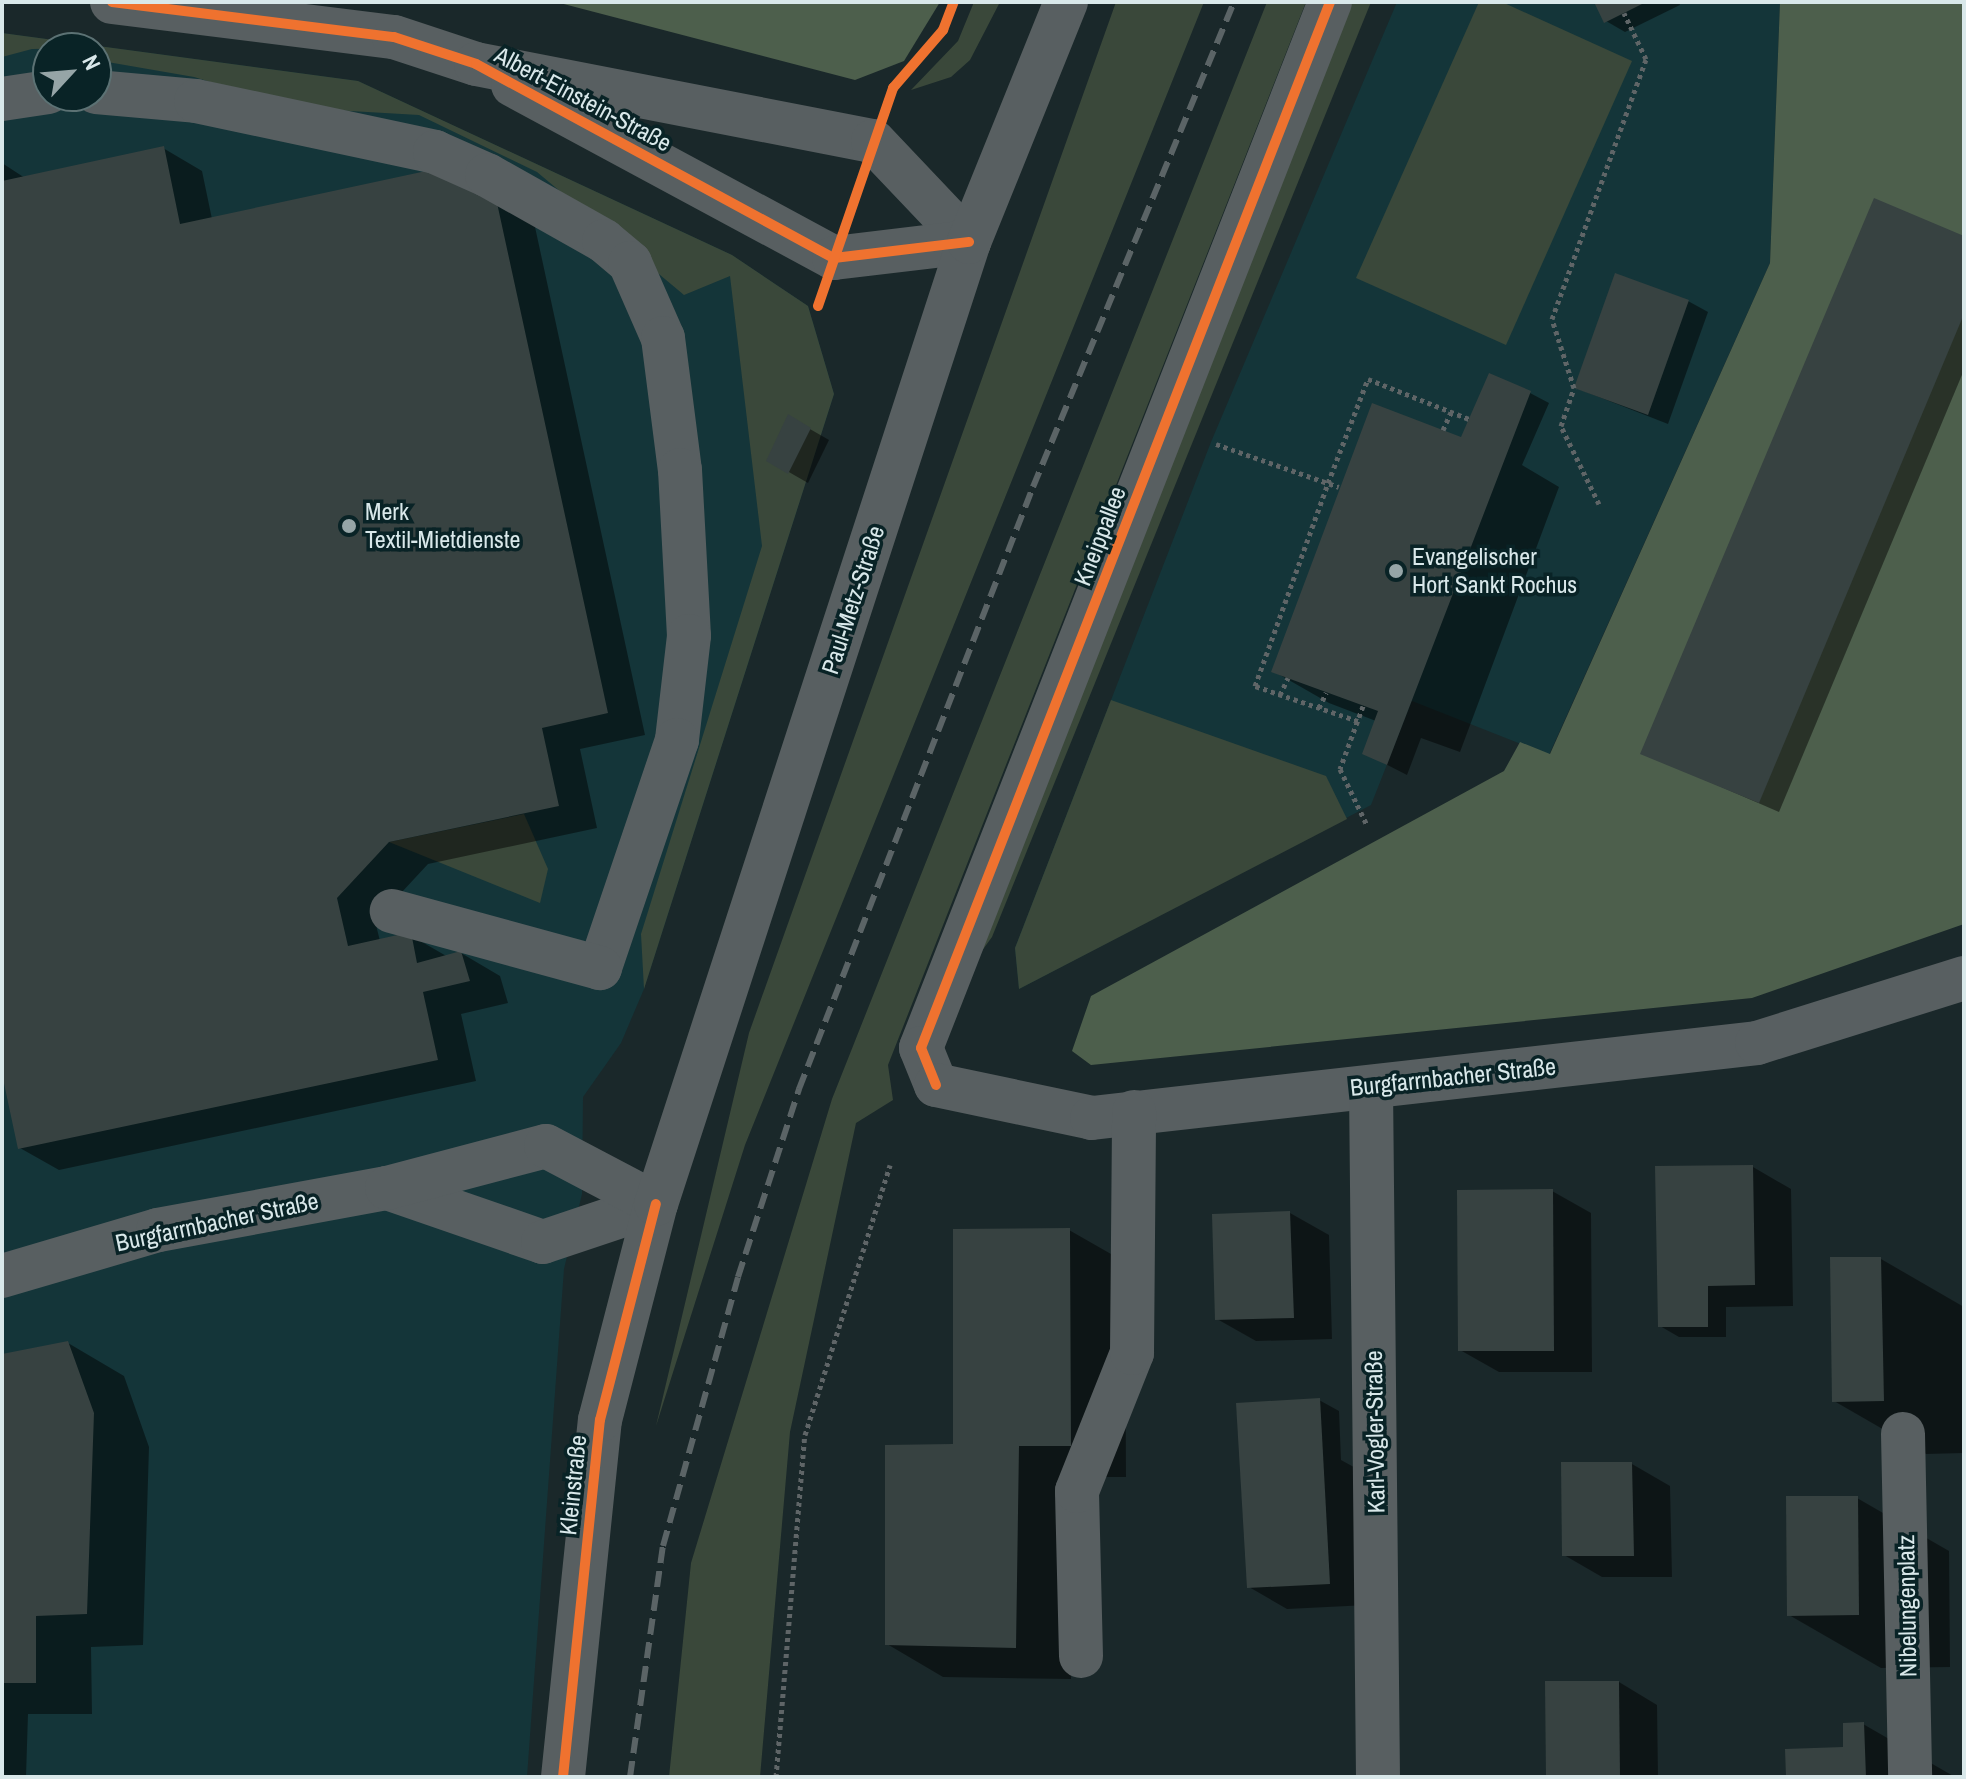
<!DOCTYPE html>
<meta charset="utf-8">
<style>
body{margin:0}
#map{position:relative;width:1966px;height:1779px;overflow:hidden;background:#1a282a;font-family:"Archivo Narrow",sans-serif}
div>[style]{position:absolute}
.built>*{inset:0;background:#143539}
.green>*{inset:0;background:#3a483a}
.forest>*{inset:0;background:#4d5f4c}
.shadow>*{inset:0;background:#0007}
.building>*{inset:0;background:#374241}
.path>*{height:5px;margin-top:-2.5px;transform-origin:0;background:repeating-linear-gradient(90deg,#5f6567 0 4px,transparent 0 8px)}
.minor>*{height:44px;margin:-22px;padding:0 22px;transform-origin:22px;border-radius:22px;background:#585f61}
.rail>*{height:6px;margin-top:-3px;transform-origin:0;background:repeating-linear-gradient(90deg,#5b6466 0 16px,transparent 0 24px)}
.cycleway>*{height:10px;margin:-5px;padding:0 5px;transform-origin:5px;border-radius:5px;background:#ef722f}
.dots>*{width:22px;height:22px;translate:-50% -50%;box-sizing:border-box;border:4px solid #092326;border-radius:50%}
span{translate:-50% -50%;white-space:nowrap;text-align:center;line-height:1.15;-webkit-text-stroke:7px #092326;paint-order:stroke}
.street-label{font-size:24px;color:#d9e8ea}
.poi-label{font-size:24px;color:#d9e8ea}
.left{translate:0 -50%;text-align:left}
.frame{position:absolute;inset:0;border:4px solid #d9e8ea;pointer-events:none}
.north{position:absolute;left:32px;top:32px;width:80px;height:80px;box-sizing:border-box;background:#092326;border:2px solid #5c7274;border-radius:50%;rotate:64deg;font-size:22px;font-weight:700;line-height:32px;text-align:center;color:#d9e8ea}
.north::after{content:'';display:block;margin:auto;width:28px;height:36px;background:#96a5a7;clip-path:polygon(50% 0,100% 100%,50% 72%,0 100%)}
</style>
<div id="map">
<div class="built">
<i style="clip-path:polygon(1397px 2px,1780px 2px,1770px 263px,1549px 755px,1412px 701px,1371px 805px,1019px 989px,1015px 948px,1211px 442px)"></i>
<i style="clip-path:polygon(evenodd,2px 33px,358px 81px,732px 255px,808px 306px,834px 394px,644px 989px,621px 1043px,583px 1097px,582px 1194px,564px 1269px,527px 1777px,2px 1777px,2px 33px,48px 48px,96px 48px,96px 96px,48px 96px,48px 48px)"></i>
</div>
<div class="green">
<i style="clip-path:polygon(974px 2px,1000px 2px,970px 60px,951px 77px,911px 90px,958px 41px)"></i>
<i style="clip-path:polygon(1116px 2px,1204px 2px,745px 1145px,656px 1426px,749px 1033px)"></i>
<i style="clip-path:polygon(1267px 2px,1306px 2px,888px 1065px,893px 1100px,856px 1123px,790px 1432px,760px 1777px,669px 1777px,691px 1563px,832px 1099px)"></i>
<i style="clip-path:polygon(1352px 2px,1371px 2px,992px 937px,976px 959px,982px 929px)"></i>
<i style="clip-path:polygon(1479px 2px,1502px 2px,1632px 61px,1506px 345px,1356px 278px)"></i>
<i style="clip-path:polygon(2px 33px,358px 81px,732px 255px,808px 306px,834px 394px,644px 989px,641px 934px,762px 546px,730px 276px,684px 295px,537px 172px,419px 115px,333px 110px,240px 91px,194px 77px,96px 60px,96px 48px,32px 49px,2px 57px)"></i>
<i style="clip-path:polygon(1111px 700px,1326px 776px,1347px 819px,1019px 989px,1015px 948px)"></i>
<i style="clip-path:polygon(524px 814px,548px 869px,540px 903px,389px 842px)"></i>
</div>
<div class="forest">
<i style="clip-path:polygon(556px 2px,940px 2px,904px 61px,855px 80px)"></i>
<i style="clip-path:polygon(1780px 2px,1964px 2px,1964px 924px,1752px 998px,1091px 1065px,1072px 1051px,1091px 996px,1504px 771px,1520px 742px,1550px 754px,1770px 263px)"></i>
</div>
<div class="shadow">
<i style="clip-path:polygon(1596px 2px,1679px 2px,1680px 5px,1625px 32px,1606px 21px)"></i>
<i style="clip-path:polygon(163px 148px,202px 171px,212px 219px,454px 167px,532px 213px,645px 735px,580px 749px,597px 828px,428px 864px,375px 921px,380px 941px,410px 935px,448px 957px,461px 953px,500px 976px,508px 1003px,461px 1014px,476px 1081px,59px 1170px,20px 1148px,2px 1065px,2px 163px,25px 178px)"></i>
<i style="clip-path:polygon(1964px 239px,1964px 370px,1779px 812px,1643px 753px)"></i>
<i style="clip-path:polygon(1688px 301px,1708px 312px,1668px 424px,1576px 388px)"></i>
<i style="clip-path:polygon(1530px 393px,1549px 403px,1522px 465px,1559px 487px,1460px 752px,1421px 738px,1407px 775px,1364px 753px,1376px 721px,1329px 703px,1273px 671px,1462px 439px)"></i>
<i style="clip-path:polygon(789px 417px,829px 440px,808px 483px,768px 460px)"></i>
<i style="clip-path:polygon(1753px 1167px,1791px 1189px,1793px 1306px,1726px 1307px,1726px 1337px,1679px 1337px,1660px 1326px)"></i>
<i style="clip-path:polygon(1552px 1191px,1591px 1213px,1592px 1372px,1499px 1372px,1460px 1350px)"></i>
<i style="clip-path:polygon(1290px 1213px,1329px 1235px,1332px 1339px,1256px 1341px,1217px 1319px)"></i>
<i style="clip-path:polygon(1069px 1230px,1125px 1262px,1126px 1477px,1075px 1477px,1071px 1679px,943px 1677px,887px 1644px)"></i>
<i style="clip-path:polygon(1881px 1259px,1964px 1307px,1964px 1453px,1926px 1454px,1834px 1401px)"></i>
<i style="clip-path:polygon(68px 1343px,124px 1376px,149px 1447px,143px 1645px,91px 1647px,92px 1714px,28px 1714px,26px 1777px,2px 1777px,2px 1356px)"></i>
<i style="clip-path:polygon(1319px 1400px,1339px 1411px,1341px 1460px,1361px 1471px,1368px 1605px,1287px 1609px,1249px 1587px)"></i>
<i style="clip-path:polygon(1632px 1464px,1670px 1486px,1672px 1577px,1602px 1577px,1564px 1555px)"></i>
<i style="clip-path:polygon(1857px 1498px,1949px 1551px,1950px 1667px,1881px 1668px,1789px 1615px)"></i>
<i style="clip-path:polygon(1619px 1682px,1657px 1705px,1658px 1777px,1548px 1777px)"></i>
<i style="clip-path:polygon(1863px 1724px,1955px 1777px,1788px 1777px,1846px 1749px)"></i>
</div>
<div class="building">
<i style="clip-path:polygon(1594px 2px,1646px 2px,1604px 23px)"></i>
<i style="clip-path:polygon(164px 146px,180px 224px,454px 165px,494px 189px,608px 713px,542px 728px,559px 806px,389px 842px,337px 898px,348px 946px,411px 932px,417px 963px,461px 951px,470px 981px,423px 992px,438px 1060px,18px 1149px,2px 1074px,2px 181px)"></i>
<i style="clip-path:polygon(1874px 198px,1964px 236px,1964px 314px,1759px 803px,1640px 754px)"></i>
<i style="clip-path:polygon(1615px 273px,1689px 300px,1648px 415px,1574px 388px)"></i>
<i style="clip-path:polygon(1489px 373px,1531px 391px,1387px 765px,1362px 754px,1378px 711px,1271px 672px,1372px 403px,1461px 437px)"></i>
<i style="clip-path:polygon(788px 414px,811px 428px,788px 474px,766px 461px)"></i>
<i style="clip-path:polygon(1753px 1165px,1755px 1285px,1708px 1286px,1708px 1327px,1658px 1327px,1655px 1166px)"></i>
<i style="clip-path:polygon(1553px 1189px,1554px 1351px,1458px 1351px,1457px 1190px)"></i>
<i style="clip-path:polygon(1290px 1211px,1294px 1318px,1215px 1320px,1212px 1214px)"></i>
<i style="clip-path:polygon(1070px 1228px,1071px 1446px,1019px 1446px,1016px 1648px,885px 1645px,885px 1445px,953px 1444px,953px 1229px)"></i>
<i style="clip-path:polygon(1830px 1257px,1881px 1257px,1884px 1401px,1832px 1402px)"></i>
<i style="clip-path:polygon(68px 1341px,94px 1413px,87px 1614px,36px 1616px,36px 1683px,2px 1683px,2px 1354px)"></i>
<i style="clip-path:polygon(1320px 1398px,1330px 1584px,1247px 1588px,1236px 1403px)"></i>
<i style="clip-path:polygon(1561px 1462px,1632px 1462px,1634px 1556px,1562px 1556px)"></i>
<i style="clip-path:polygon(1786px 1496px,1858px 1496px,1859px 1615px,1787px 1616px)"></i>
<i style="clip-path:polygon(1545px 1681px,1619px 1681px,1620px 1777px,1546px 1777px)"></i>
<i style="clip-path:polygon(1864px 1722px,1866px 1777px,1786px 1777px,1785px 1749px,1843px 1747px,1843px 1723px)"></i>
</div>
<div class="path">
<i style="left:1443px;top:430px;width:20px;rotate:-66deg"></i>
<i style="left:1216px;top:444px;width:130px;rotate:19.3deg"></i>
<i style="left:1599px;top:504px;width:87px;rotate:-116deg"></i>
<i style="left:1561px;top:426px;width:40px;rotate:-71.1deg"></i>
<i style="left:1574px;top:388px;width:72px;rotate:-107.7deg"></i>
<i style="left:1552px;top:319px;width:276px;rotate:-70.1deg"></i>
<i style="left:1646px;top:59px;width:51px;rotate:-115.6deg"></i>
<i style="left:1280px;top:695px;width:19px;rotate:-65deg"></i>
<i style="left:1363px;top:706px;width:67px;rotate:110.1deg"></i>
<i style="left:1340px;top:769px;width:62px;rotate:64.3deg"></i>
<i style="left:1319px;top:708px;width:17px;rotate:-65deg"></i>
<i style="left:1358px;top:721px;width:109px;rotate:-161.2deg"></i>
<i style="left:1255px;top:686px;width:216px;rotate:-70.2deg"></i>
<i style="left:1328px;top:483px;width:111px;rotate:-69deg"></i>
<i style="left:1368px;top:379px;width:109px;rotate:21.6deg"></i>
<i style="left:776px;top:1777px;width:343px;rotate:-85.2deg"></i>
<i style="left:805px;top:1435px;width:283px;rotate:-72.5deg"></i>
</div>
<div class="minor">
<i style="left:112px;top:2px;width:284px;rotate:7.1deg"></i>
<i style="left:394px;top:37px;width:86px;rotate:18.2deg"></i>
<i style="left:476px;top:64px;width:404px;rotate:11deg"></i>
<i style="left:873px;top:141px;width:139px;rotate:46.5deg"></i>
<i style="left:1330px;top:2px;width:1123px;rotate:111.36deg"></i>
<i style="left:921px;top:1048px;width:40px;rotate:68deg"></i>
<i style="left:936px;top:1085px;width:159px;rotate:11.9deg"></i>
<i style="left:1092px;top:1118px;width:669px;rotate:-6.43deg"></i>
<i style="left:1757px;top:1043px;width:217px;rotate:-17.4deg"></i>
<i style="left:513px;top:85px;width:365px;rotate:28.3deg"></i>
<i style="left:834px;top:258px;width:136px;rotate:-6.8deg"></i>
<i style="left:96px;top:92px;width:100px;rotate:5.1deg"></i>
<i style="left:196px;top:101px;width:244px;rotate:12deg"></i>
<i style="left:435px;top:152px;width:57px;rotate:23.9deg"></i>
<i style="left:487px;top:175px;width:134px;rotate:29.4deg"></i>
<i style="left:604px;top:241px;width:34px;rotate:40deg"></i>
<i style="left:630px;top:263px;width:82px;rotate:66.3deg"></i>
<i style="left:663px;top:338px;width:133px;rotate:82.7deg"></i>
<i style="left:680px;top:470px;width:166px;rotate:86.9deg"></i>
<i style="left:689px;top:636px;width:105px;rotate:96.6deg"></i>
<i style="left:677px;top:740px;width:241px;rotate:108.7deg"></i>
<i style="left:600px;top:968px;width:216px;rotate:-164.7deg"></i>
<i style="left:2px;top:99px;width:47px;rotate:-8.7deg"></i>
<i style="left:1371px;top:1087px;width:690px;rotate:89.42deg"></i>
<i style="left:387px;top:1188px;width:165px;rotate:19.1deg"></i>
<i style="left:543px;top:1242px;width:119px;rotate:-18.6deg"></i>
<i style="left:2px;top:1276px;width:163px;rotate:-16.4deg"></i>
<i style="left:158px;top:1230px;width:233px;rotate:-10.4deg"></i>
<i style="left:387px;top:1188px;width:164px;rotate:-14.8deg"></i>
<i style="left:546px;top:1146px;width:124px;rotate:27.8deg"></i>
<i style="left:1903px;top:1434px;width:343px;rotate:88.8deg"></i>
<i style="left:1081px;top:1656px;width:165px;rotate:-91.4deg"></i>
<i style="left:1077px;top:1491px;width:149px;rotate:-68.3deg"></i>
<i style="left:1132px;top:1353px;width:241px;rotate:-89.5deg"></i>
<i style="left:563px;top:1777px;width:359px;rotate:-84.1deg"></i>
<i style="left:600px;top:1420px;width:223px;rotate:-75.5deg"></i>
<i style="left:656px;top:1204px;width:1012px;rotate:-71.98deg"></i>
<i style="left:969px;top:242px;width:259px;rotate:-68deg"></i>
</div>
<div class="rail">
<i style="left:630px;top:1777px;width:233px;rotate:-81.9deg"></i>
<i style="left:663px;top:1546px;width:279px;rotate:-74.4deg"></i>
<i style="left:738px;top:1277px;width:198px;rotate:-72deg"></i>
<i style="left:799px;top:1089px;width:646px;rotate:-68.76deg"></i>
<i style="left:1033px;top:487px;width:525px;rotate:-67.49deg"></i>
</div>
<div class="cycleway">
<i style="left:112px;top:2px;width:284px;rotate:7.1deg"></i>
<i style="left:394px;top:37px;width:86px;rotate:18.2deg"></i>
<i style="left:476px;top:64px;width:407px;rotate:28.5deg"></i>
<i style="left:834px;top:258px;width:136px;rotate:-6.8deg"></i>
<i style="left:818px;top:306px;width:231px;rotate:-71deg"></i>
<i style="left:893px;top:88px;width:77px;rotate:-49.2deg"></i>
<i style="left:943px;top:30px;width:30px;rotate:-69deg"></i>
<i style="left:936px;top:1085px;width:40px;rotate:-112deg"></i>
<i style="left:921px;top:1048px;width:1123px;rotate:-68.64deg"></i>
<i style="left:563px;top:1777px;width:359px;rotate:-84.1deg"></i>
<i style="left:600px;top:1420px;width:223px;rotate:-75.5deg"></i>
</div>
<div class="dots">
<i style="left:349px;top:526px;background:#96a5a7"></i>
<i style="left:1396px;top:571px;background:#96a5a7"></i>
</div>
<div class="street-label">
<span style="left:583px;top:99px;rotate:28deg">Albert-Einstein-Straße</span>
<span style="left:1100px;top:536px;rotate:-69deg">Kneippallee</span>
<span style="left:853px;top:600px;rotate:-72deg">Paul-Metz-Straße</span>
<span style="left:1453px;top:1077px;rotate:-6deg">Burgfarrnbacher Straße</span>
<span style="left:217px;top:1222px;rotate:-12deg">Burgfarrnbacher Straße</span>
<span style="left:1375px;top:1432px;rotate:-91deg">Karl-Vogler-Straße</span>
<span style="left:573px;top:1485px;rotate:-84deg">Kleinstraße</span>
<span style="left:1907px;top:1606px;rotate:-91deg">Nibelungenplatz</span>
</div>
<div class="poi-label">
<span class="left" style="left:365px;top:526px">Merk<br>Textil-Mietdienste</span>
<span class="left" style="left:1412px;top:571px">Evangelischer<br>Hort Sankt Rochus</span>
</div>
<div class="frame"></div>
<div class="north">N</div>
</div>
